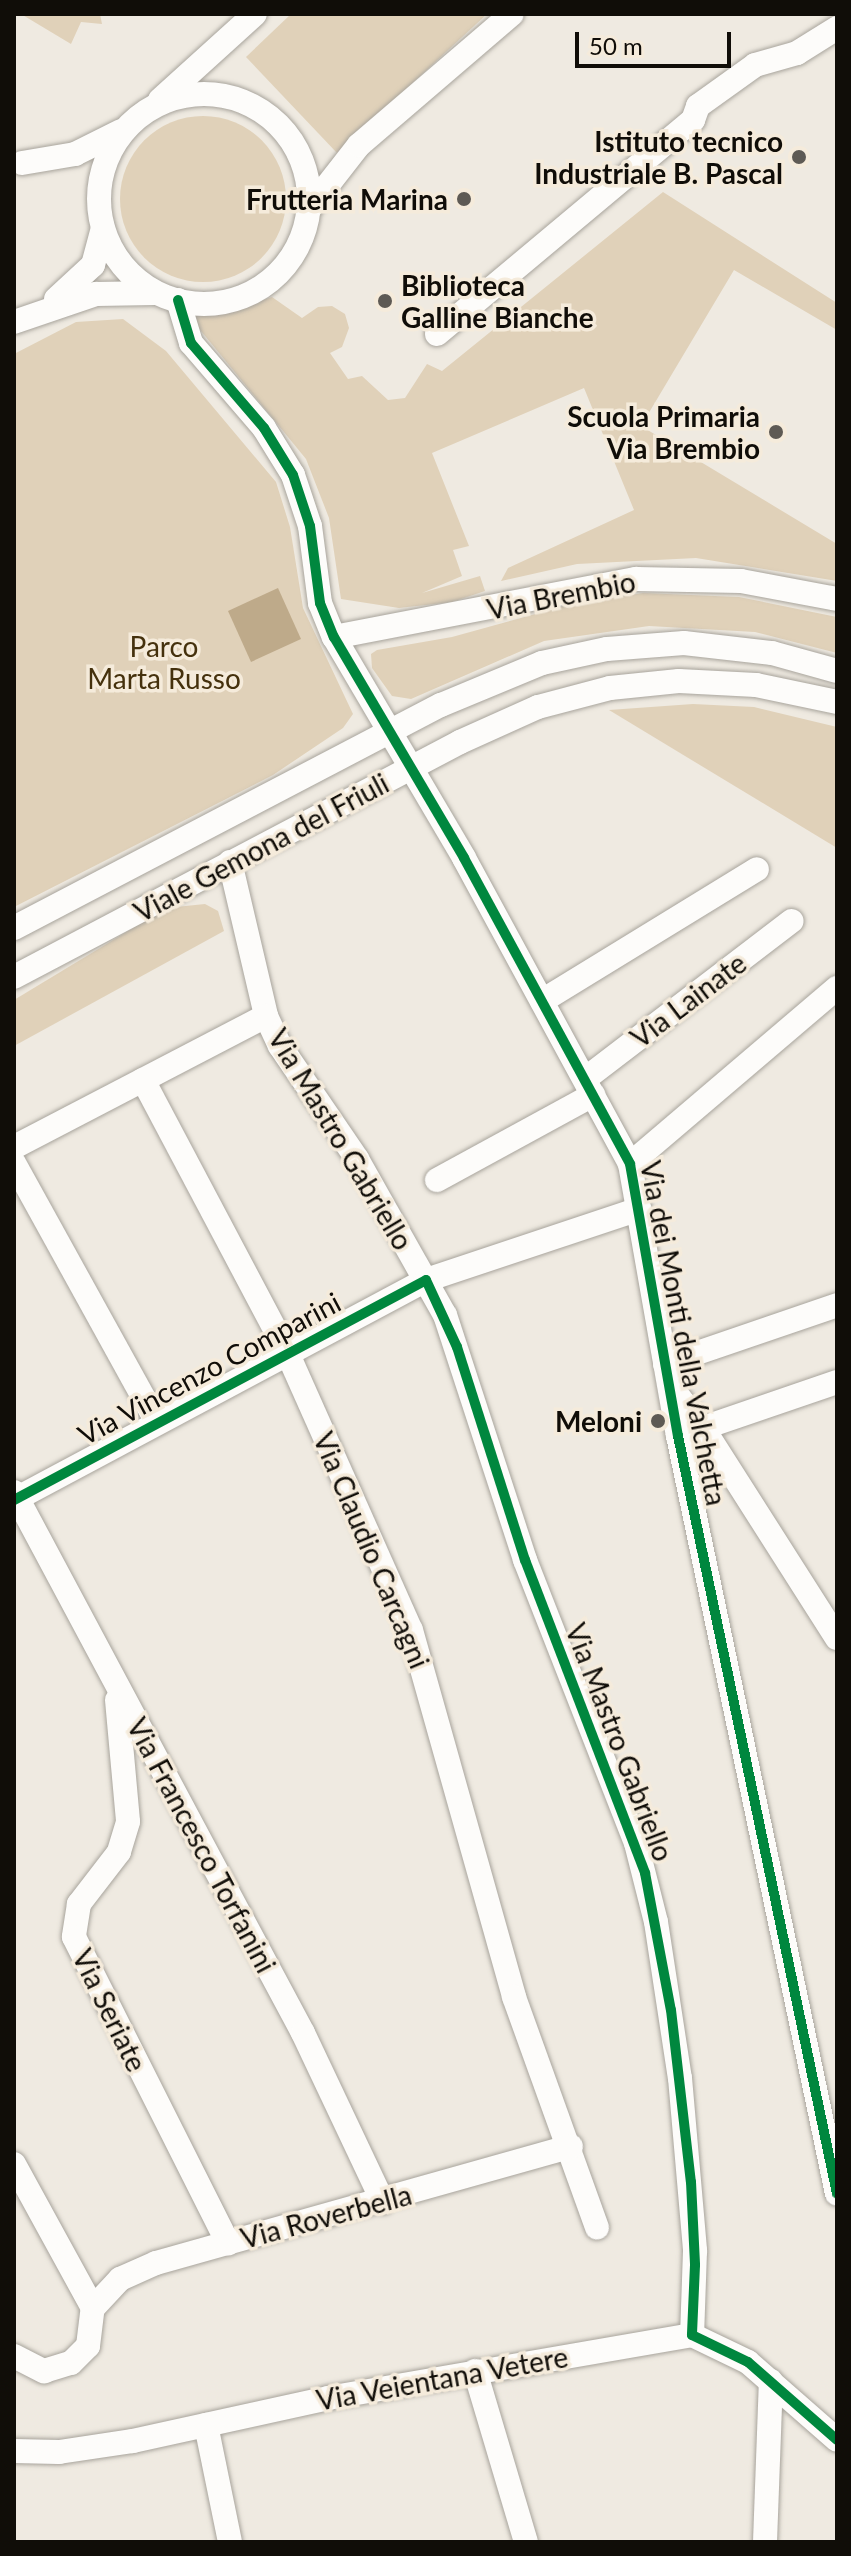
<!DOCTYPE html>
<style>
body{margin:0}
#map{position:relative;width:851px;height:2556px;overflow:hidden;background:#efeae1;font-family:Lato,sans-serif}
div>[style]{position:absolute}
.green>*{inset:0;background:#e0d1b9}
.round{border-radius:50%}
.water>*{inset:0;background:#beaa8a}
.roads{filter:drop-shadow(0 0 2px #a8a49c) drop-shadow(0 0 2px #a8a49c)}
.street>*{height:24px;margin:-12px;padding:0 12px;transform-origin:12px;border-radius:12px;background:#fdfcfa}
.street>.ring{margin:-12px;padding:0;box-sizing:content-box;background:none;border:24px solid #fdfcfa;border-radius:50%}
.cycleway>*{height:10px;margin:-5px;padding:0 5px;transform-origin:5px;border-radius:5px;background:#00873e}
.dots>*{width:22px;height:22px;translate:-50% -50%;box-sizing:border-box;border:4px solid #f5ebdb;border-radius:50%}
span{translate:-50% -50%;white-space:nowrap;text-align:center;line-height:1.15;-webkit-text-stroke:7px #f5ebdb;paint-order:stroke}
.poi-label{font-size:28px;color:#100d08;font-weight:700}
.right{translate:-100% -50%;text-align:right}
.left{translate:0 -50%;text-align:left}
.street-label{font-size:28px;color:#100d08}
.park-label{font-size:28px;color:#45310d}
.frame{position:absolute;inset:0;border:16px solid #100d08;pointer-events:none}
.scale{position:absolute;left:575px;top:32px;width:156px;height:36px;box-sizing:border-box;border:4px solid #100d08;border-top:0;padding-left:10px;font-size:24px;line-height:28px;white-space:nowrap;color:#100d08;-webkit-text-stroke:6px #f5ebdb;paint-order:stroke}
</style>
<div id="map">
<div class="green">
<i style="clip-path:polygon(21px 14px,100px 14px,102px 24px,81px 22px,71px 44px)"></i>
<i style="clip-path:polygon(291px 14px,487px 14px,337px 153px,246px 57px)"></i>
<i class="round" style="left:120px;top:116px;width:166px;height:166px"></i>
<i style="clip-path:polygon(663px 192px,837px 303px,837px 330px,734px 270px,641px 426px,837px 544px,837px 581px,696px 558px,577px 564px,501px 581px,508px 568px,634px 510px,584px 388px,432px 453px,469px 546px,453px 550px,462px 576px,422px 593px,480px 576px,485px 591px,452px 602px,399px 608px,341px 599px,329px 518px,306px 459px,192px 320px,192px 312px,221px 314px,272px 297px,302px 318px,318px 307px,332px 306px,345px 314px,349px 328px,342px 347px,330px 353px,348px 379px,362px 376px,388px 400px,405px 398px,427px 364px,442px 371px)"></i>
<i style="clip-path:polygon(123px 319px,166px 351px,276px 482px,290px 527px,303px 608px,353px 714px,343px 728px,273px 775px,14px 907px,14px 354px,76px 322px)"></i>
<i style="clip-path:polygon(643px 593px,739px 597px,837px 617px,837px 653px,755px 632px,649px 626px,544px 641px,411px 699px,392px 696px,372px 668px,371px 654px,377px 650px,452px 637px,575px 603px)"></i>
<i style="clip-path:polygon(693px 704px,754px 707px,837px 727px,837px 848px,609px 710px)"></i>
<i style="clip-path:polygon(205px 904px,218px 911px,224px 931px,14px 1046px,14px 1000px,166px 908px)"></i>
</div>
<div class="water">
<i style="clip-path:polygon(278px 588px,301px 639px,251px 662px,228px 611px)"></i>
</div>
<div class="roads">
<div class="street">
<i class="ring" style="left:99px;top:94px;width:186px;height:186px"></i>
<i style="left:160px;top:100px;width:128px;rotate:-42.2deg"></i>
<i style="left:22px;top:163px;width:54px;rotate:-9.6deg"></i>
<i style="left:75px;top:154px;width:51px;rotate:-26.6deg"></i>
<i style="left:309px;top:209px;width:81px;rotate:-52deg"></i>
<i style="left:359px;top:145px;width:201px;rotate:-40.6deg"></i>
<i style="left:56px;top:299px;width:50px;rotate:-42.6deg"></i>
<i style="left:93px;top:265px;width:38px;rotate:-75deg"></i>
<i style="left:178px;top:300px;width:45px;rotate:73.2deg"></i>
<i style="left:191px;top:343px;width:112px;rotate:49.3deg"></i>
<i style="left:264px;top:428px;width:55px;rotate:58.3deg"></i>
<i style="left:293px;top:475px;width:54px;rotate:71.6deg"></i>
<i style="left:310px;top:526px;width:78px;rotate:82.6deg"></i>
<i style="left:320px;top:603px;width:37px;rotate:68deg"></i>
<i style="left:334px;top:637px;width:256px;rotate:59.5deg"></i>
<i style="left:464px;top:858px;width:348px;rotate:61.5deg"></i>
<i style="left:630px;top:1164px;width:276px;rotate:80deg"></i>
<i style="left:678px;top:1436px;width:774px;rotate:78.15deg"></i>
<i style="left:14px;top:322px;width:87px;rotate:-18.9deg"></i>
<i style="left:96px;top:294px;width:59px;rotate:-1deg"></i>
<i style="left:437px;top:334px;width:334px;rotate:-39.9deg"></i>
<i style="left:693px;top:120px;width:15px;rotate:-70deg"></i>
<i style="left:698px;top:106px;width:70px;rotate:-35.7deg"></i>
<i style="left:755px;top:65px;width:44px;rotate:-15.9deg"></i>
<i style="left:797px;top:53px;width:47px;rotate:-32deg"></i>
<i style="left:334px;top:637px;width:308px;rotate:-10.9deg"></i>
<i style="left:636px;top:579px;width:105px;rotate:1.1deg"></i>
<i style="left:741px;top:581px;width:98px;rotate:10.6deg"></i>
<i style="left:230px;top:862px;width:158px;rotate:76.8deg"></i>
<i style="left:266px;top:1016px;width:33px;rotate:65deg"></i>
<i style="left:280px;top:1046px;width:137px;rotate:55.7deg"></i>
<i style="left:357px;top:1159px;width:179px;rotate:60.6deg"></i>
<i style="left:445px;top:1315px;width:258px;rotate:71.9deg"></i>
<i style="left:525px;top:1560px;width:304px;rotate:68.6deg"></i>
<i style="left:636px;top:1843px;width:81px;rotate:75.8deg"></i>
<i style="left:656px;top:1922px;width:158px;rotate:81.3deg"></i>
<i style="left:680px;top:2078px;width:174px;rotate:85deg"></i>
<i style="left:695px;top:2251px;width:84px;rotate:92deg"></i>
<i style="left:14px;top:928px;width:482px;rotate:-27.6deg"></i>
<i style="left:441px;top:705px;width:109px;rotate:-22.6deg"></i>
<i style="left:542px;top:663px;width:66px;rotate:-12.2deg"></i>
<i style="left:607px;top:649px;width:77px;rotate:-4.5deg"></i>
<i style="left:684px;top:643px;width:89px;rotate:6.5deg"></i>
<i style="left:772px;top:653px;width:67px;rotate:15.5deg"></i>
<i style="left:14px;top:977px;width:504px;rotate:-27.79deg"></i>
<i style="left:460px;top:742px;width:85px;rotate:-24.2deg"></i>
<i style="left:538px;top:707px;width:74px;rotate:-14.8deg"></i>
<i style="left:610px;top:688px;width:69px;rotate:-5.8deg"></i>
<i style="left:679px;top:681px;width:77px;rotate:3deg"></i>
<i style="left:756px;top:685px;width:83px;rotate:11.9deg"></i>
<i style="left:542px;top:1001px;width:252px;rotate:-31.5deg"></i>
<i style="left:585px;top:1079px;width:260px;rotate:-37.4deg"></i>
<i style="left:143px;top:1080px;width:308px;rotate:62.1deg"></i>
<i style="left:287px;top:1352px;width:304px;rotate:66deg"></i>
<i style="left:411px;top:1630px;width:381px;rotate:74.3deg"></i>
<i style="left:514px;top:1997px;width:245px;rotate:70.2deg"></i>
<i style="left:14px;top:1147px;width:284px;rotate:-27.5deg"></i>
<i style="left:14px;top:1163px;width:296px;rotate:61.1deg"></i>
<i style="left:630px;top:1164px;width:272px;rotate:-40.4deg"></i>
<i style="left:437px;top:1180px;width:178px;rotate:-28.6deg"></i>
<i style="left:665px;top:1364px;width:182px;rotate:-18.9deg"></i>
<i style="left:671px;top:1387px;width:52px;rotate:52deg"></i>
<i style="left:703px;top:1428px;width:249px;rotate:57.5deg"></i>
<i style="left:688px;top:1433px;width:157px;rotate:-18.9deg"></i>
<i style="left:14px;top:1492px;width:613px;rotate:61.89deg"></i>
<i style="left:303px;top:2033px;width:187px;rotate:64.7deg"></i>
<i style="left:14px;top:1500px;width:467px;rotate:-28.1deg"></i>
<i style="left:426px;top:1280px;width:225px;rotate:-18.4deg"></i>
<i style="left:117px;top:1700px;width:122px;rotate:84.8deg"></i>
<i style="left:128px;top:1822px;width:31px;rotate:107deg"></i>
<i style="left:119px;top:1852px;width:66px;rotate:127.6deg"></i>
<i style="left:79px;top:1904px;width:33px;rotate:99deg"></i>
<i style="left:74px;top:1937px;width:343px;rotate:63.3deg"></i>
<i style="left:14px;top:2164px;width:164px;rotate:61.3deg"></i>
<i style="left:93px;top:2308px;width:40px;rotate:-47deg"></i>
<i style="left:120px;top:2279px;width:39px;rotate:-24deg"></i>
<i style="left:156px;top:2263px;width:431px;rotate:-15.7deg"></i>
<i style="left:14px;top:2356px;width:34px;rotate:27deg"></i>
<i style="left:44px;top:2371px;width:28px;rotate:-17deg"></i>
<i style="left:71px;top:2363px;width:24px;rotate:-45deg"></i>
<i style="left:88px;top:2346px;width:38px;rotate:-83deg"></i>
<i style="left:475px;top:2371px;width:178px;rotate:73.4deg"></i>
<i style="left:206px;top:2425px;width:119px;rotate:78.4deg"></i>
<i style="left:14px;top:2451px;width:45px;rotate:1.3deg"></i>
<i style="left:59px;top:2452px;width:75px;rotate:-8.5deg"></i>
<i style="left:133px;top:2441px;width:200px;rotate:-12.4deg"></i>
<i style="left:328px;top:2398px;width:369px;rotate:-9.8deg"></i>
<i style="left:692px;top:2335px;width:62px;rotate:25.7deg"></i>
<i style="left:748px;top:2362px;width:118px;rotate:41.2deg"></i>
<i style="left:765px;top:2542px;width:161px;rotate:-87.9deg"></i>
</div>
</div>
<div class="cycleway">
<i style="left:178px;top:300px;width:45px;rotate:73.2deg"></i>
<i style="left:191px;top:343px;width:112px;rotate:49.3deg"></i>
<i style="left:264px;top:428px;width:55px;rotate:58.3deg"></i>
<i style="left:293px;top:475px;width:54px;rotate:71.6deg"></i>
<i style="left:310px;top:526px;width:78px;rotate:82.6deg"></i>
<i style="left:320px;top:603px;width:37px;rotate:68deg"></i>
<i style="left:334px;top:637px;width:256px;rotate:59.5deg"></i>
<i style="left:464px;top:858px;width:348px;rotate:61.5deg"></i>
<i style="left:630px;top:1164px;width:276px;rotate:80deg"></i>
<i style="left:678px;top:1436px;width:774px;rotate:78.15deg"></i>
<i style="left:14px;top:1500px;width:467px;rotate:-28.1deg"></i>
<i style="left:426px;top:1280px;width:74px;rotate:65.2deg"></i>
<i style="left:457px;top:1347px;width:224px;rotate:72.3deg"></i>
<i style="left:525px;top:1560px;width:335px;rotate:69deg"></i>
<i style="left:645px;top:1873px;width:139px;rotate:79.3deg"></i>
<i style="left:671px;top:2010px;width:173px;rotate:83.4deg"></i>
<i style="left:691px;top:2182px;width:83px;rotate:87.2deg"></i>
<i style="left:695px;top:2265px;width:70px;rotate:92.5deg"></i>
<i style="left:692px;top:2335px;width:62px;rotate:25.7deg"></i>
<i style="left:748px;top:2362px;width:118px;rotate:41.2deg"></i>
</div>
<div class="dots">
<i style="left:799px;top:157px;background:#5e5a54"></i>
<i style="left:464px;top:199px;background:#5e5a54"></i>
<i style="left:385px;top:301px;background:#5e5a54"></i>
<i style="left:776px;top:432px;background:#5e5a54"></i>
<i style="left:658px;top:1421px;background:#5e5a54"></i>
</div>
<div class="poi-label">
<span class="right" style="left:783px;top:157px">Istituto tecnico<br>Industriale B. Pascal</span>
<span class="right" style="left:448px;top:199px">Frutteria Marina</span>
<span class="left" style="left:401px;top:301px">Biblioteca<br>Galline Bianche</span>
<span class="right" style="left:760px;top:432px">Scuola Primaria<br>Via Brembio</span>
<span class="right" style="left:642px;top:1421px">Meloni</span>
</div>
<div class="street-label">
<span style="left:561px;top:595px;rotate:-11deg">Via Brembio</span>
<span style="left:261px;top:847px;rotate:-28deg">Viale Gemona del Friuli</span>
<span style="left:688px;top:1000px;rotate:-37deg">Via Lainate</span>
<span style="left:341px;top:1139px;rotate:59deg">Via Mastro Gabriello</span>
<span style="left:684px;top:1333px;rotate:79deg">Via dei Monti della Valchetta</span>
<span style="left:209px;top:1368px;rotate:-28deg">Via Vincenzo Comparini</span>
<span style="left:372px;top:1550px;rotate:67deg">Via Claudio Carcagni</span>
<span style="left:620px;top:1742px;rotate:69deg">Via Mastro Gabriello</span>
<span style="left:202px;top:1845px;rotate:62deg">Via Francesco Torfanini</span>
<span style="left:110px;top:2010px;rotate:64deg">Via Seriate</span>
<span style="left:326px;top:2216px;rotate:-15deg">Via Roverbella</span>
<span style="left:442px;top:2378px;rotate:-10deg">Via Veientana Vetere</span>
</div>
<div class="park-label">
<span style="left:164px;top:662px">Parco<br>Marta Russo</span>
</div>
<div class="frame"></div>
<div class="scale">50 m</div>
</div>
